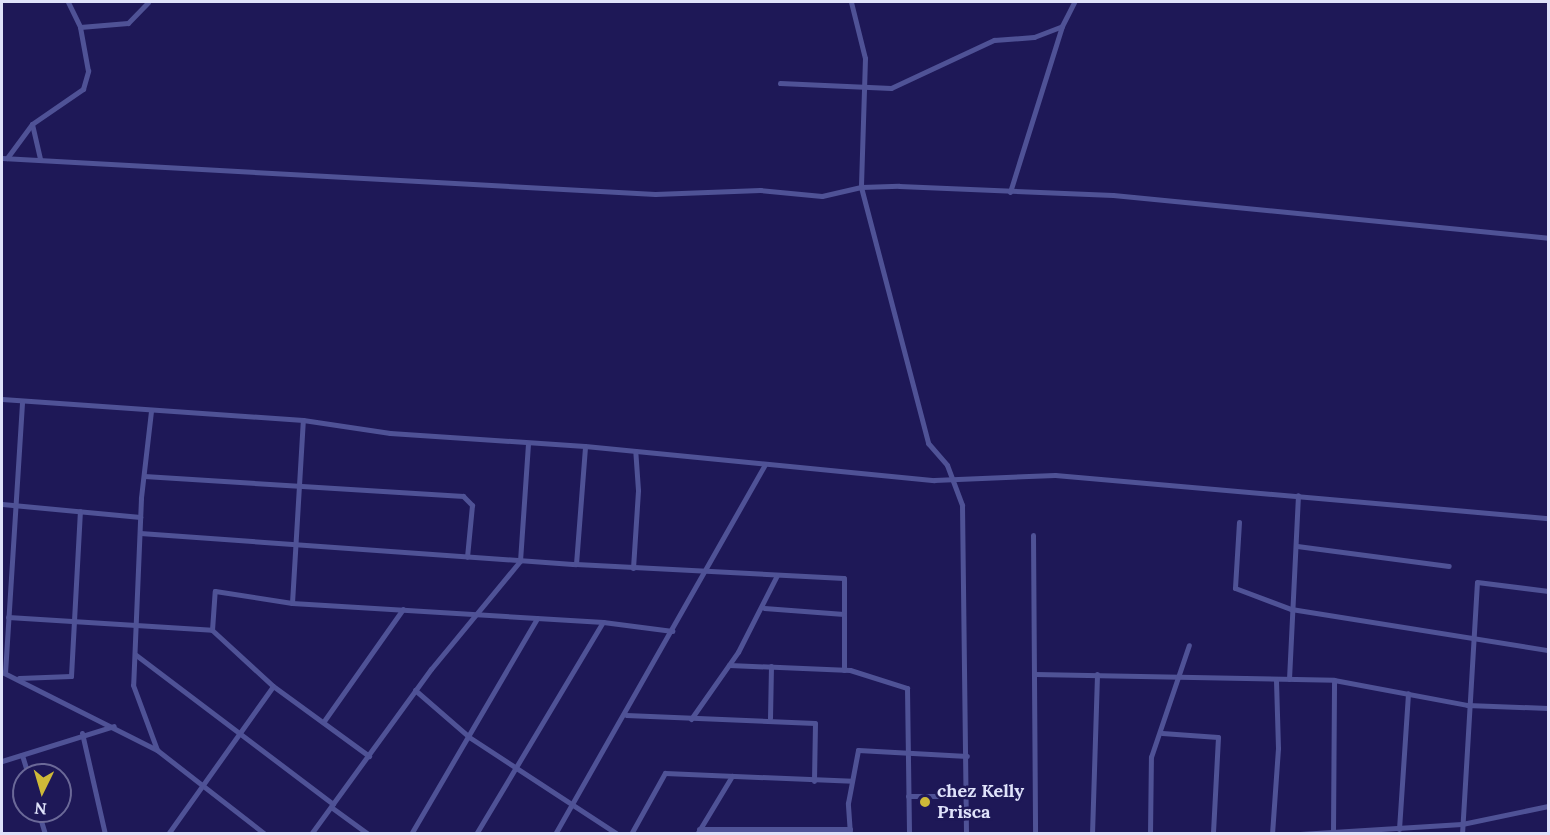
<!DOCTYPE html>
<style>
body{margin:0}
#map{position:relative;width:1550px;height:835px;overflow:hidden;background:#1e1857;font-family:Lora,serif}
div>[style]{position:absolute}
.minor>*{height:5px;margin:-2.5px;padding:0 2.5px;transform-origin:2.5px;border-radius:2.5px;background:#4f5296}
.dots>*{width:16px;height:16px;translate:-50% -50%;box-sizing:border-box;border:3px solid #1e1857;border-radius:50%}
span{translate:-50% -50%;white-space:nowrap;text-align:center;line-height:1.15;-webkit-text-stroke:5px #1e1857;paint-order:stroke}
.poi-label{font-size:18px;color:#dfe2fa;font-weight:700}
.left{translate:0 -50%;text-align:left}
.frame{position:absolute;inset:0;border:3px solid #dfe2fa;pointer-events:none}
.north{position:absolute;left:12px;top:763px;width:60px;height:60px;box-sizing:border-box;background:#1e1857;border:2px solid #6b6998;border-radius:50%;rotate:185deg;font-size:16px;font-weight:700;line-height:24px;text-align:center;color:#dfe2fa}
.north::after{content:'';display:block;margin:auto;width:21px;height:27px;background:#ceb938;clip-path:polygon(50% 0,100% 100%,50% 72%,0 100%)}
</style>
<div id="map">
<div class="minor">
<i style="left:68px;top:2px;width:28px;rotate:64deg"></i>
<i style="left:80px;top:27px;width:48px;rotate:-4.8deg"></i>
<i style="left:128px;top:23px;width:29px;rotate:-46deg"></i>
<i style="left:851px;top:2px;width:58px;rotate:76deg"></i>
<i style="left:865px;top:58px;width:129px;rotate:91.8deg"></i>
<i style="left:861px;top:187px;width:265px;rotate:75.3deg"></i>
<i style="left:928px;top:443px;width:29px;rotate:49deg"></i>
<i style="left:947px;top:465px;width:43px;rotate:69.4deg"></i>
<i style="left:962px;top:505px;width:329px;rotate:89.3deg"></i>
<i style="left:780px;top:83px;width:111px;rotate:2.6deg"></i>
<i style="left:891px;top:88px;width:114px;rotate:-25deg"></i>
<i style="left:994px;top:40px;width:40px;rotate:-4.3deg"></i>
<i style="left:1034px;top:37px;width:30px;rotate:-21deg"></i>
<i style="left:32px;top:124px;width:37px;rotate:77deg"></i>
<i style="left:2px;top:158px;width:654px;rotate:3.16deg"></i>
<i style="left:655px;top:194px;width:105px;rotate:-2.2deg"></i>
<i style="left:760px;top:190px;width:62px;rotate:5.5deg"></i>
<i style="left:822px;top:196px;width:40px;rotate:-13deg"></i>
<i style="left:861px;top:187px;width:38px;rotate:-2deg"></i>
<i style="left:899px;top:186px;width:214px;rotate:2.4deg"></i>
<i style="left:1113px;top:195px;width:437px;rotate:5.6deg"></i>
<i style="left:7px;top:158px;width:42px;rotate:-53.7deg"></i>
<i style="left:32px;top:124px;width:62px;rotate:-34.5deg"></i>
<i style="left:83px;top:89px;width:19px;rotate:-74deg"></i>
<i style="left:88px;top:71px;width:45px;rotate:-100.3deg"></i>
<i style="left:1010px;top:192px;width:174px;rotate:-72.6deg"></i>
<i style="left:1062px;top:26px;width:27px;rotate:-63deg"></i>
<i style="left:2px;top:399px;width:302px;rotate:4deg"></i>
<i style="left:303px;top:420px;width:88px;rotate:8.5deg"></i>
<i style="left:390px;top:433px;width:195px;rotate:3.8deg"></i>
<i style="left:585px;top:446px;width:351px;rotate:5.6deg"></i>
<i style="left:934px;top:480px;width:121px;rotate:-2.4deg"></i>
<i style="left:1055px;top:475px;width:495px;rotate:5deg"></i>
<i style="left:151px;top:411px;width:88px;rotate:96.6deg"></i>
<i style="left:141px;top:498px;width:187px;rotate:92.4deg"></i>
<i style="left:133px;top:685px;width:69px;rotate:69.7deg"></i>
<i style="left:144px;top:476px;width:320px;rotate:3.6deg"></i>
<i style="left:463px;top:496px;width:13px;rotate:45deg"></i>
<i style="left:472px;top:505px;width:52px;rotate:95.5deg"></i>
<i style="left:2px;top:504px;width:139px;rotate:5.4deg"></i>
<i style="left:1239px;top:522px;width:66px;rotate:93.5deg"></i>
<i style="left:1235px;top:588px;width:60px;rotate:20.6deg"></i>
<i style="left:1291px;top:609px;width:260px;rotate:9.1deg"></i>
<i style="left:140px;top:533px;width:437px;rotate:4.1deg"></i>
<i style="left:576px;top:564px;width:268px;rotate:3deg"></i>
<i style="left:844px;top:578px;width:92px;rotate:90deg"></i>
<i style="left:1033px;top:535px;width:299px;rotate:89.6deg"></i>
<i style="left:1297px;top:546px;width:153px;rotate:7.5deg"></i>
<i style="left:576px;top:564px;width:118px;rotate:-85.6deg"></i>
<i style="left:633px;top:568px;width:78px;rotate:-86.3deg"></i>
<i style="left:638px;top:490px;width:39px;rotate:-94deg"></i>
<i style="left:292px;top:603px;width:183px;rotate:-86.6deg"></i>
<i style="left:764px;top:608px;width:80px;rotate:4.3deg"></i>
<i style="left:8px;top:617px;width:204px;rotate:3.6deg"></i>
<i style="left:212px;top:630px;width:39px;rotate:-86deg"></i>
<i style="left:215px;top:591px;width:78px;rotate:8.9deg"></i>
<i style="left:292px;top:603px;width:312px;rotate:3.5deg"></i>
<i style="left:603px;top:622px;width:70px;rotate:7.4deg"></i>
<i style="left:212px;top:630px;width:83px;rotate:42.6deg"></i>
<i style="left:273px;top:686px;width:119px;rotate:36.1deg"></i>
<i style="left:136px;top:655px;width:247px;rotate:37.1deg"></i>
<i style="left:729px;top:665px;width:121px;rotate:2.4deg"></i>
<i style="left:850px;top:670px;width:60px;rotate:17.5deg"></i>
<i style="left:907px;top:688px;width:146px;rotate:89.2deg"></i>
<i style="left:2px;top:672px;width:174px;rotate:26.7deg"></i>
<i style="left:157px;top:750px;width:137px;rotate:37.9deg"></i>
<i style="left:5px;top:673px;width:272px;rotate:-86.4deg"></i>
<i style="left:1035px;top:674px;width:299px;rotate:1.1deg"></i>
<i style="left:1334px;top:680px;width:135px;rotate:10.6deg"></i>
<i style="left:1467px;top:705px;width:81px;rotate:2.1deg"></i>
<i style="left:19px;top:678px;width:52px;rotate:-2.2deg"></i>
<i style="left:71px;top:676px;width:165px;rotate:-86.9deg"></i>
<i style="left:1289px;top:679px;width:184px;rotate:-87.2deg"></i>
<i style="left:415px;top:690px;width:72px;rotate:41deg"></i>
<i style="left:469px;top:737px;width:177px;rotate:33.2deg"></i>
<i style="left:626px;top:715px;width:189px;rotate:2.4deg"></i>
<i style="left:815px;top:723px;width:58px;rotate:91deg"></i>
<i style="left:770px;top:718px;width:52px;rotate:-88.9deg"></i>
<i style="left:691px;top:719px;width:82px;rotate:-55deg"></i>
<i style="left:738px;top:652px;width:86px;rotate:-63.1deg"></i>
<i style="left:324px;top:721px;width:137px;rotate:-54.8deg"></i>
<i style="left:82px;top:733px;width:104px;rotate:77.2deg"></i>
<i style="left:1162px;top:733px;width:56px;rotate:4.1deg"></i>
<i style="left:1218px;top:737px;width:97px;rotate:93deg"></i>
<i style="left:22px;top:755px;width:21px;rotate:73deg"></i>
<i style="left:2px;top:761px;width:117px;rotate:-17.4deg"></i>
<i style="left:908px;top:796px;width:60px"></i>
<i style="left:331px;top:807px;width:46px;rotate:36.1deg"></i>
<i style="left:38px;top:811px;width:24px;rotate:73deg"></i>
<i style="left:699px;top:829px;width:151px"></i>
<i style="left:1399px;top:829px;width:136px;rotate:-86.2deg"></i>
<i style="left:1333px;top:831px;width:151px;rotate:-89.6deg"></i>
<i style="left:168px;top:834px;width:181px;rotate:-54.6deg"></i>
<i style="left:311px;top:834px;width:204px;rotate:-54deg"></i>
<i style="left:431px;top:669px;width:140px;rotate:-50.5deg"></i>
<i style="left:520px;top:561px;width:118px;rotate:-86.1deg"></i>
<i style="left:411px;top:834px;width:250px;rotate:-59.7deg"></i>
<i style="left:476px;top:834px;width:247px;rotate:-59.1deg"></i>
<i style="left:555px;top:834px;width:425px;rotate:-60.4deg"></i>
<i style="left:631px;top:834px;width:70px;rotate:-60.9deg"></i>
<i style="left:665px;top:773px;width:187px;rotate:2.4deg"></i>
<i style="left:697px;top:834px;width:68px;rotate:-58.9deg"></i>
<i style="left:850px;top:834px;width:31px;rotate:-94deg"></i>
<i style="left:848px;top:803px;width:54px;rotate:-79.3deg"></i>
<i style="left:858px;top:750px;width:109px;rotate:3.2deg"></i>
<i style="left:1092px;top:834px;width:160px;rotate:-88.2deg"></i>
<i style="left:1150px;top:834px;width:77px;rotate:-89.3deg"></i>
<i style="left:1151px;top:757px;width:118px;rotate:-71.3deg"></i>
<i style="left:1272px;top:834px;width:86px;rotate:-86deg"></i>
<i style="left:1278px;top:748px;width:69px;rotate:-91.7deg"></i>
<i style="left:1300px;top:834px;width:162px;rotate:-3.5deg"></i>
<i style="left:1462px;top:824px;width:88px;rotate:-11.8deg"></i>
<i style="left:1462px;top:834px;width:252px;rotate:-86.6deg"></i>
<i style="left:1477px;top:582px;width:72px;rotate:7.2deg"></i>
</div>
<div class="dots">
<i style="left:925px;top:802px;background:#ceb938"></i>
</div>
<div class="poi-label">
<span class="left" style="left:937px;top:802px">chez Kelly<br>Prisca</span>
</div>
<div class="frame"></div>
<div class="north">N</div>
</div>
